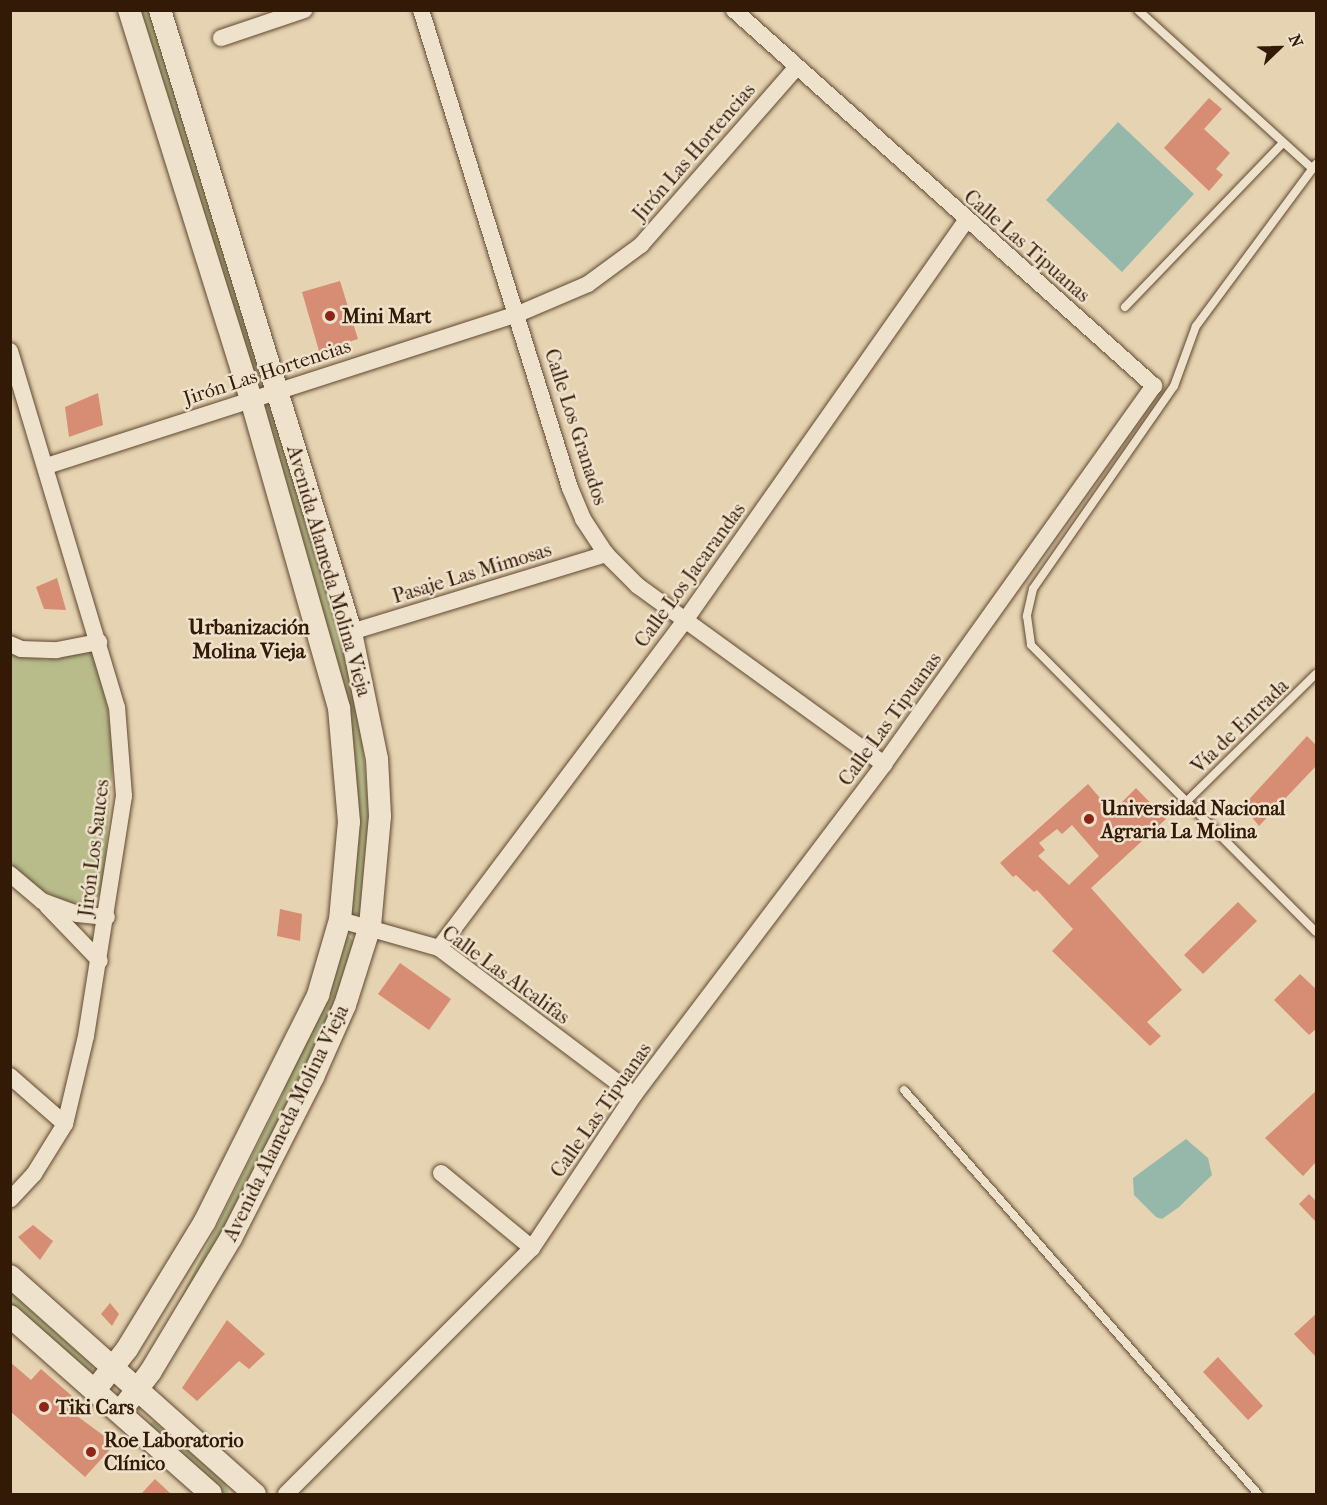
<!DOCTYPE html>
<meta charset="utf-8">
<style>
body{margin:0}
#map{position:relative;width:1327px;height:1505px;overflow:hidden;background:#e6d3b1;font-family:"IM FELL French Canon",serif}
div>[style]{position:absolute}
.green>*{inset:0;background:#b7bc8a}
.water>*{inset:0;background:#96b8ab}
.building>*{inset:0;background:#d78d73}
.roads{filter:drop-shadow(0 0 2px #604831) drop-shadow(0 0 2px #604831)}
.lane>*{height:8px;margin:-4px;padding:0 4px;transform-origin:4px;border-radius:4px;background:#efe2cc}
.street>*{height:16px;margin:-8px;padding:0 8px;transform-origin:8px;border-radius:8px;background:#efe2cc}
.secondary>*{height:22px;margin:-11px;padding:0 11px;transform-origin:11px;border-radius:11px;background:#efe2cc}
.dots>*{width:16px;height:16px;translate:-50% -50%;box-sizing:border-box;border:3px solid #efe2cc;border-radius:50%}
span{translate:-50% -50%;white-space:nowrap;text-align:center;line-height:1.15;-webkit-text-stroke:5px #efe2cc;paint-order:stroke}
.street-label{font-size:20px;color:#331a06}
.poi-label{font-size:20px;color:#331a06;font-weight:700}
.left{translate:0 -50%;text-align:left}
.neighbourhood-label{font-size:21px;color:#331a06;font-weight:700}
.frame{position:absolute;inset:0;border:12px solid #331a06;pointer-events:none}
.north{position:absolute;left:1249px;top:18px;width:60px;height:60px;-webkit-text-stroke:4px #efe2cc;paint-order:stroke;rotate:67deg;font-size:16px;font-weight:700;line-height:24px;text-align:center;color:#331a06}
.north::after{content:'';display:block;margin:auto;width:21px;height:27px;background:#331a06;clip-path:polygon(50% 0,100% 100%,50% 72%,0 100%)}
</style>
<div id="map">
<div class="green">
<i style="clip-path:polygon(135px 11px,149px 11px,257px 363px,257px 381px)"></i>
<i style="clip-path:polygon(267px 405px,272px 411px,321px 562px,359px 706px,370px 822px,361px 913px,354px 916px,350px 911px,356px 816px,260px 407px)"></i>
<i style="clip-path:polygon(94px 649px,108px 711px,113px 759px,103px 893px,83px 905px,67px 903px,38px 888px,11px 864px,10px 652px,46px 660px)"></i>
<i style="clip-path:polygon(347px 935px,354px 942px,339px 997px,197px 1286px,186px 1302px,179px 1302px,281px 1098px)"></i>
<i style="clip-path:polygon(10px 1292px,93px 1366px,90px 1375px,11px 1309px)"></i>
<i style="clip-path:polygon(154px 1421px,225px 1483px,229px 1493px,219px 1494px,147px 1425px)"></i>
</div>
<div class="water">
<i style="clip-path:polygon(1118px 122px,1194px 194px,1122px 272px,1046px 200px)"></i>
<i style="clip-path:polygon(1186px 1139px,1208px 1158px,1212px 1175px,1179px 1207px,1162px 1219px,1156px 1217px,1134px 1195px,1133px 1178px)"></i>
</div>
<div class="building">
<i style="clip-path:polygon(1209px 98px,1222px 109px,1204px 129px,1230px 153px,1216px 169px,1223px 175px,1209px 191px,1164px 148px)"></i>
<i style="clip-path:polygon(340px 281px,358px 339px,319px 351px,302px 292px)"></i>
<i style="clip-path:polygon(98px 393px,103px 425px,69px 437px,65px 407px)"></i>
<i style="clip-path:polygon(57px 578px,66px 610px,44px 609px,36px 587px)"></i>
<i style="clip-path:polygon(1307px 736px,1317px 746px,1317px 765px,1259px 826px,1243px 806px)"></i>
<i style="clip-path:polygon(evenodd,1088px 784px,1112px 812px,1136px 788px,1166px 819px,1091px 888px,1182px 990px,1147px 1022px,1161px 1036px,1150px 1046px,1052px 951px,1073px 929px,1037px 890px,1034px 892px,1016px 875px,1013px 877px,1000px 863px,1088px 784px,1072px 825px,1099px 856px,1069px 885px,1038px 856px,1045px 850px,1039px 843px,1057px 829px,1062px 834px,1072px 825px)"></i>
<i style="clip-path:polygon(1238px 902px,1257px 921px,1203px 974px,1184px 955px)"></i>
<i style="clip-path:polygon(280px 909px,302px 914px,300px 941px,277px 936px)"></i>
<i style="clip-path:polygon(400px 963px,451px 999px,429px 1030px,378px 994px)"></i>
<i style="clip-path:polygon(1300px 974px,1317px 990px,1317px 1028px,1309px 1035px,1274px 1000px)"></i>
<i style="clip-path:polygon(1317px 1090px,1317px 1161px,1303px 1176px,1265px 1138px)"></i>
<i style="clip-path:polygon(1309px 1194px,1317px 1202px,1317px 1223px,1299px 1204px)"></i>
<i style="clip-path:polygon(33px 1225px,53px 1241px,40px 1260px,18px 1237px)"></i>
<i style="clip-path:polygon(110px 1303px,119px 1314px,112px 1326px,101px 1314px)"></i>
<i style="clip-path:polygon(1317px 1313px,1317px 1358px,1294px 1334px)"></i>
<i style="clip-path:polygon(227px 1320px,265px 1354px,249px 1369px,239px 1361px,197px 1401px,182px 1388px)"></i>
<i style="clip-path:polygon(1218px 1357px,1263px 1406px,1248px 1420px,1203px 1372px)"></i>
<i style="clip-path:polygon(10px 1362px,31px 1380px,41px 1369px,80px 1403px,73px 1413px,115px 1444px,85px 1477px,10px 1411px)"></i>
<i style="clip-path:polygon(155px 1479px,171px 1494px,141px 1494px)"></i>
</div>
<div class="roads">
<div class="lane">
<i style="left:1138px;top:10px;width:236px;rotate:42.3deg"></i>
<i style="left:1316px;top:164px;width:202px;rotate:126.5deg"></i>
<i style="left:1196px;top:326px;width:64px;rotate:110.1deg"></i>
<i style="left:1174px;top:386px;width:247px;rotate:124.8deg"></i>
<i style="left:1033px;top:589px;width:28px;rotate:103deg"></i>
<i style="left:1027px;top:616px;width:29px;rotate:82deg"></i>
<i style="left:1031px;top:645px;width:404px;rotate:45.2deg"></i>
<i style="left:1125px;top:307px;width:228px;rotate:-46.1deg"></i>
<i style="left:1187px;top:801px;width:181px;rotate:-44.6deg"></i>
<i style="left:904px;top:1090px;width:537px;rotate:48.77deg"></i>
</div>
<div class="street">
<i style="left:421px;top:10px;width:501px;rotate:72.69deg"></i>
<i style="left:570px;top:488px;width:34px;rotate:67deg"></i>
<i style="left:583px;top:519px;width:42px;rotate:56.7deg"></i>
<i style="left:606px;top:554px;width:45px;rotate:45deg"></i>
<i style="left:638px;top:586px;width:304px;rotate:35.9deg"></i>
<i style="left:221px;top:38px;width:88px;rotate:-18.6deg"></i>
<i style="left:10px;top:351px;width:372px;rotate:73.3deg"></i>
<i style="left:117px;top:707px;width:89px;rotate:85.5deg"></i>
<i style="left:124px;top:796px;width:243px;rotate:99deg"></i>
<i style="left:86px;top:1036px;width:90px;rotate:103.4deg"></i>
<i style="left:65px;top:1124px;width:59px;rotate:121.8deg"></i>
<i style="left:34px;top:1174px;width:35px;rotate:133deg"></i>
<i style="left:47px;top:466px;width:495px;rotate:-17.9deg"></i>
<i style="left:518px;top:314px;width:76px;rotate:-23.2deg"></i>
<i style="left:588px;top:284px;width:66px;rotate:-36.3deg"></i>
<i style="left:641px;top:245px;width:235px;rotate:-48.8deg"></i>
<i style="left:351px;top:632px;width:267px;rotate:-17deg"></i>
<i style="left:10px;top:644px;width:12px;rotate:24deg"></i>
<i style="left:21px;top:649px;width:36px;rotate:2deg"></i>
<i style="left:57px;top:650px;width:43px;rotate:-10.8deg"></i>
<i style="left:10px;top:874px;width:42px;rotate:40.2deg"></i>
<i style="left:42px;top:901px;width:37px;rotate:20deg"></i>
<i style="left:77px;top:914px;width:30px;rotate:6deg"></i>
<i style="left:47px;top:906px;width:76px;rotate:46.1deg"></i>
<i style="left:340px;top:920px;width:103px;rotate:15.8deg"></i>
<i style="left:439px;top:948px;width:244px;rotate:37deg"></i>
<i style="left:439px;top:948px;width:411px;rotate:-53.1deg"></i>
<i style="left:686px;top:619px;width:487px;rotate:-54.9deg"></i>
<i style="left:10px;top:1076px;width:73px;rotate:41.1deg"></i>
<i style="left:441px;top:1173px;width:118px;rotate:39.5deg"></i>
<i style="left:286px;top:1494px;width:348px;rotate:-45deg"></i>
<i style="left:532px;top:1248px;width:184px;rotate:-56.3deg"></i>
<i style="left:634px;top:1095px;width:415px;rotate:-52.9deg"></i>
<i style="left:884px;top:764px;width:465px;rotate:-54.5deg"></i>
<i style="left:1154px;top:386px;width:564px;rotate:-138.16deg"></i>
</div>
<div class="secondary">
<i style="left:10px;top:1276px;width:328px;rotate:41.7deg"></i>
<i style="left:10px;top:1316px;width:268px;rotate:41.5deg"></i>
<i style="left:95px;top:1390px;width:52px;rotate:-52deg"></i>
<i style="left:127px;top:1349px;width:150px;rotate:-58.6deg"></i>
<i style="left:205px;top:1221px;width:253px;rotate:-63.4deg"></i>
<i style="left:318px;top:995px;width:78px;rotate:-73.7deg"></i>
<i style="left:340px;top:920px;width:98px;rotate:-84.8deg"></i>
<i style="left:349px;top:822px;width:114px;rotate:-95deg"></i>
<i style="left:339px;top:708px;width:321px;rotate:-105.9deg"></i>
<i style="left:251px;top:399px;width:408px;rotate:-107.4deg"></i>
<i style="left:120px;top:1412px;width:51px;rotate:-52.9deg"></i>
<i style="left:151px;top:1371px;width:155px;rotate:-59deg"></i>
<i style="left:231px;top:1238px;width:181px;rotate:-63deg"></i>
<i style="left:313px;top:1077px;width:79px;rotate:-66deg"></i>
<i style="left:345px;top:1005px;width:83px;rotate:-72.4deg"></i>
<i style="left:370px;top:926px;width:110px;rotate:-84.8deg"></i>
<i style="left:380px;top:816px;width:57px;rotate:-93deg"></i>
<i style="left:377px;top:759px;width:130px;rotate:-101.6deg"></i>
<i style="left:351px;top:632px;width:651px;rotate:-107.07deg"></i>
</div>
</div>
<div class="dots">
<i style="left:330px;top:316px;background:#8f2418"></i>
<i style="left:1089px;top:819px;background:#8f2418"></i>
<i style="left:44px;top:1407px;background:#8f2418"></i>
<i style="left:91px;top:1452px;background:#8f2418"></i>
</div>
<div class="street-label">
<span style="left:694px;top:152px;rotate:-49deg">Jirón Las Hortencias</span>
<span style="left:1027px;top:246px;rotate:41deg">Calle Las Tipuanas</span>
<span style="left:267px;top:372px;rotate:-18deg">Jirón Las Hortencias</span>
<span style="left:576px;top:427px;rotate:72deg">Calle Los Granados</span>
<span style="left:329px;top:571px;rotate:74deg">Avenida Alameda Molina Vieja</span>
<span style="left:472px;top:573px;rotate:-17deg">Pasaje Las Mimosas</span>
<span style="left:690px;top:575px;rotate:-54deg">Calle Los Jacarandas</span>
<span style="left:890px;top:719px;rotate:-54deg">Calle Las Tipuanas</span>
<span style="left:1240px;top:726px;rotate:-44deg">Vía de Entrada</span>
<span style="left:94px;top:848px;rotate:-83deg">Jirón Los Sauces</span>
<span style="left:506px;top:975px;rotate:36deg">Calle Las Alcalifas</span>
<span style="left:601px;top:1110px;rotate:-55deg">Calle Las Tipuanas</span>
<span style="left:286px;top:1123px;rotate:-64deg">Avenida Alameda Molina Vieja</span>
</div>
<div class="poi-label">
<span class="left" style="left:342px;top:316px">Mini Mart</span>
<span class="left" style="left:1101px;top:820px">Universidad Nacional<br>Agraria La Molina</span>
<span class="left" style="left:56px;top:1407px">Tiki Cars</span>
<span class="left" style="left:104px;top:1452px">Roe Laboratorio<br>Clínico</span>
</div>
<div class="neighbourhood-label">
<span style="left:249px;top:639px">Urbanización<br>Molina Vieja</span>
</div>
<div class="frame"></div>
<div class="north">N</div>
</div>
